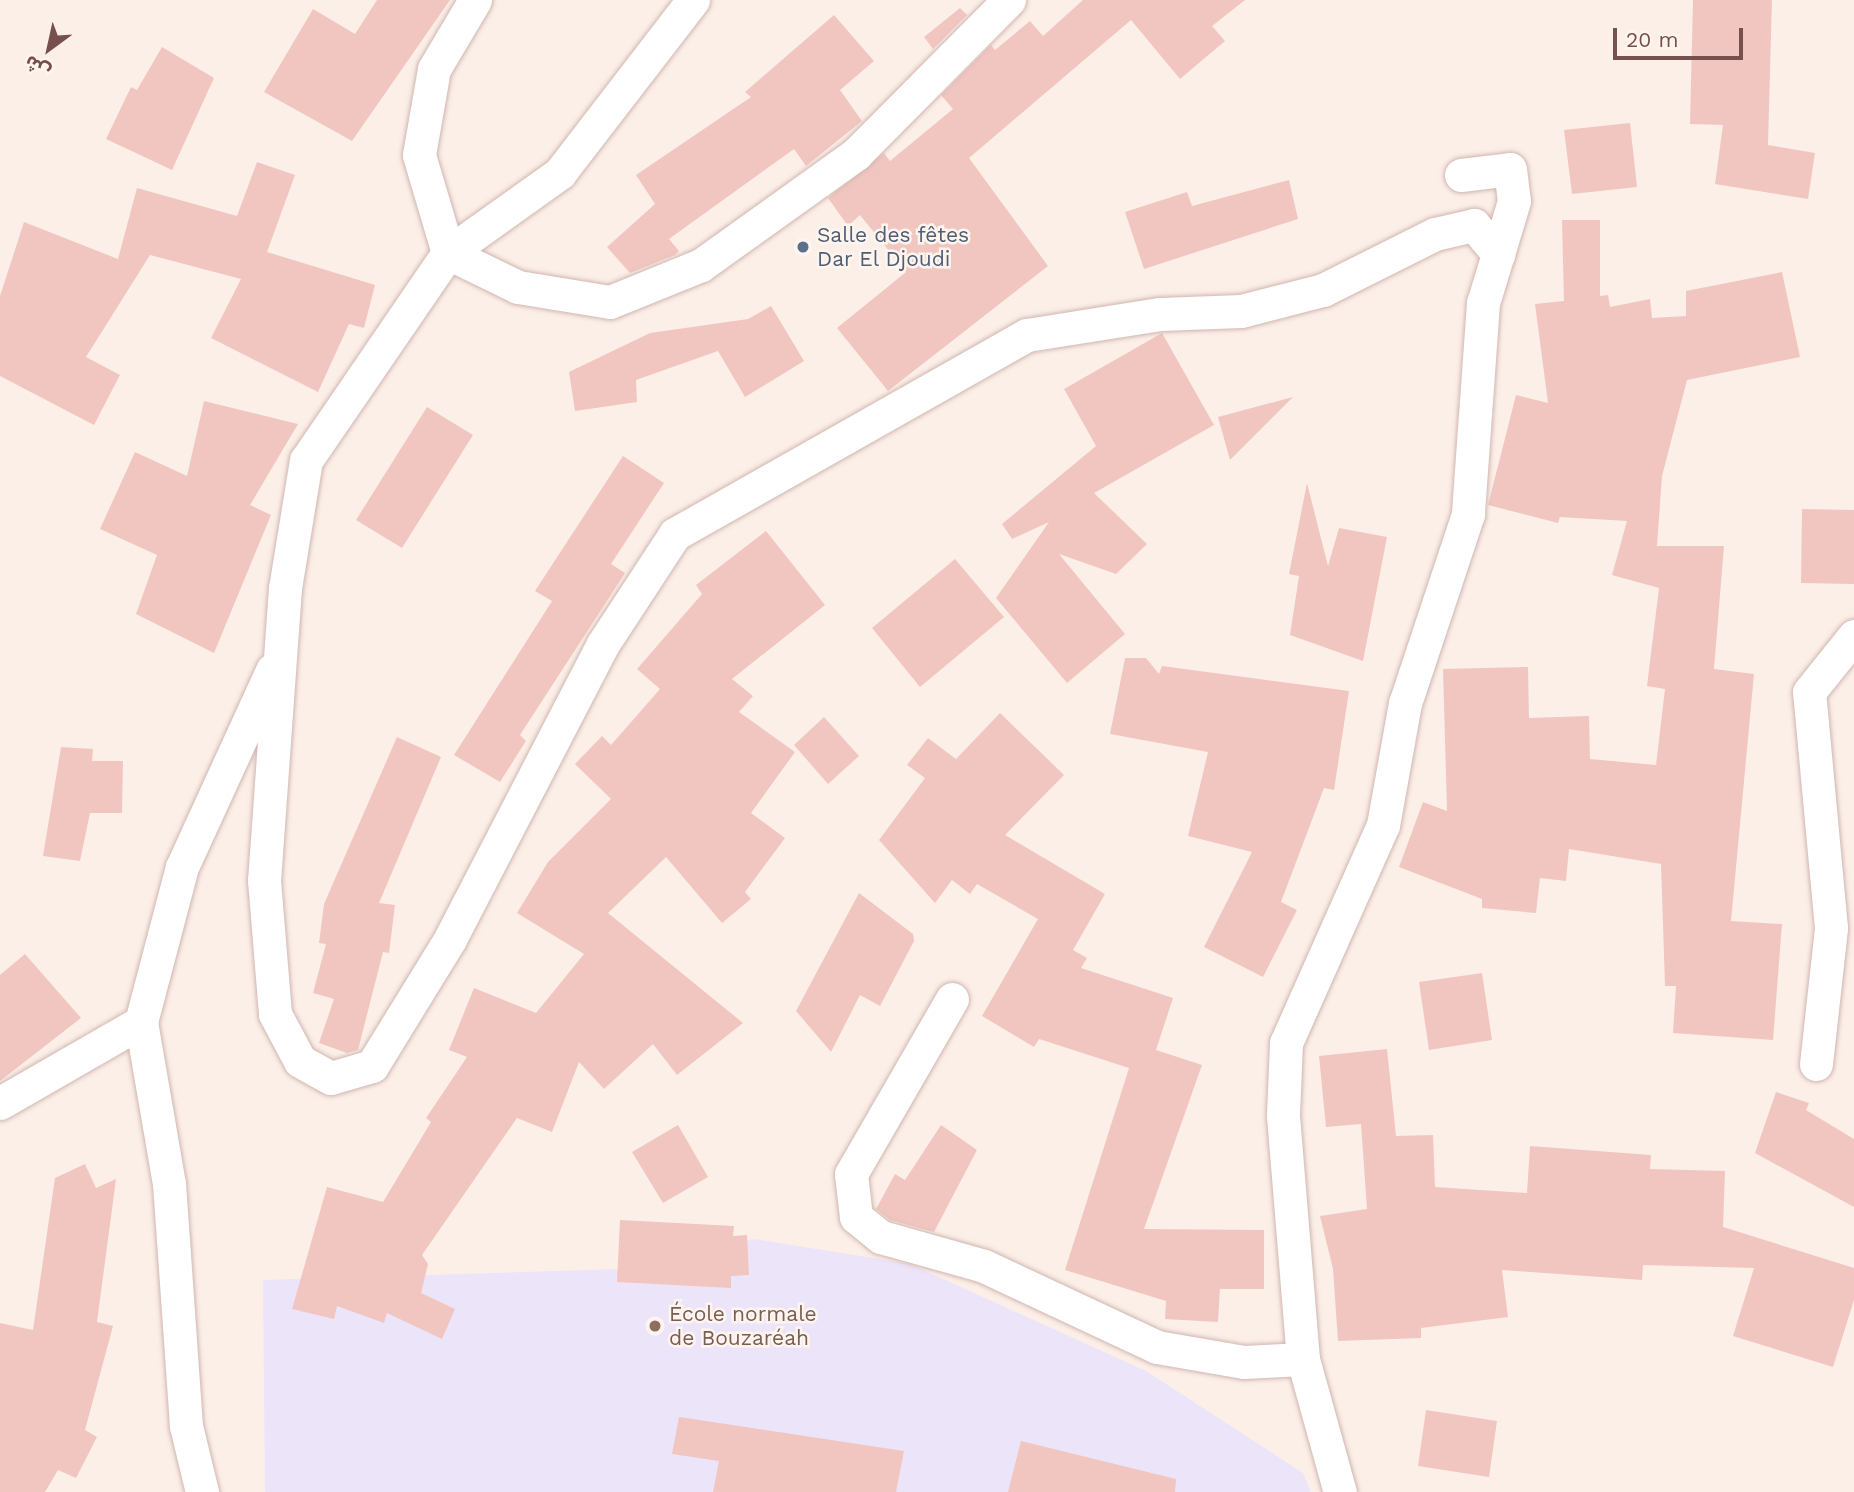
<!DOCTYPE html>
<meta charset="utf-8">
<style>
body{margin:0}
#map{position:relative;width:1854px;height:1492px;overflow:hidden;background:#fcefe8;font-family:"Work Sans","Noto Sans Arabic",sans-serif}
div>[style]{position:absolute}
.education>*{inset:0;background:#ece4f9}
.building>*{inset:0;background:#f1c6c0}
.roads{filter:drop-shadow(0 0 2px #d0b6b0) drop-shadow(0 0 2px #d0b6b0)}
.street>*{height:33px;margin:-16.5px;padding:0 16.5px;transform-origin:16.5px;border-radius:16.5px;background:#fff}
.dots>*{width:19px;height:19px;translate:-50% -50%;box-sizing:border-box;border:4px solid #fff4ee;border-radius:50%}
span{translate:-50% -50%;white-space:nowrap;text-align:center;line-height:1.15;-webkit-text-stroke:5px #fff4ee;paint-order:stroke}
.service-label{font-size:21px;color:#4e5e75}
.left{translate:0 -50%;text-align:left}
.education-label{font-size:21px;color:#785e54}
.north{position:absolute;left:14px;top:14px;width:70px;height:70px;-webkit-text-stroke:5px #fff4ee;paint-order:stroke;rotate:213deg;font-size:19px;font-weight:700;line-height:28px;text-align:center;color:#76504c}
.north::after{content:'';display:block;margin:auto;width:24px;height:32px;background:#76504c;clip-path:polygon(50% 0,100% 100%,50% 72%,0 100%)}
.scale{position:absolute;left:1613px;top:28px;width:130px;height:32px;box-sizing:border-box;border:4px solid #76504c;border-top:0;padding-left:9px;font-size:21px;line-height:24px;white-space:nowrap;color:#76504c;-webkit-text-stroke:5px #fff4ee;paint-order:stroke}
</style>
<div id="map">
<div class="education">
<i style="clip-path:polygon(754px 1239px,910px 1264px,1146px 1371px,1303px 1473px,1311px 1492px,265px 1492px,263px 1280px,621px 1269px)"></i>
</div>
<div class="building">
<i style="clip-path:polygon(377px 0,450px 0,352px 141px,264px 92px,313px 9px,355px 34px)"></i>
<i style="clip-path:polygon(1083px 0,1245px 0,1212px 26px,1225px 41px,1180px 79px,1131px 20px,969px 158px,1048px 266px,888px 391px,837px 328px,906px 272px,860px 215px,848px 226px,828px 198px,884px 153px,890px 161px,953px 109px,941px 95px,991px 45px,995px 50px,1030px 21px,1043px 36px)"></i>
<i style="clip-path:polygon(1693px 0,1772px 0,1768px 145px,1815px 153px,1808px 199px,1715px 184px,1723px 125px,1690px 124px)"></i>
<i style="clip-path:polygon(960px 8px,967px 15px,933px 49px,924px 37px)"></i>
<i style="clip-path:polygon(834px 15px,874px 61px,840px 90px,862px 121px,806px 166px,794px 149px,669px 239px,679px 251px,675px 255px,630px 273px,607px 247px,655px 204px,636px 175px,751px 97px,745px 92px)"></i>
<i style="clip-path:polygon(162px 47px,214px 78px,172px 170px,106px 139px,131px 87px,137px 90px)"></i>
<i style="clip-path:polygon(1630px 123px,1637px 187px,1572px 194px,1564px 130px)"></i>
<i style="clip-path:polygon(257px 162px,295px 175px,267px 252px,375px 285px,364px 328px,349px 324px,318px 392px,211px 338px,241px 279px,150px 255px,86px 357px,120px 375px,94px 425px,0 376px,0 296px,24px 222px,118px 259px,137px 188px,237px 216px)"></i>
<i style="clip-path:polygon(1289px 180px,1298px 219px,1144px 269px,1125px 212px,1187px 192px,1192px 206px)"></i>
<i style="clip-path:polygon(1562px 220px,1600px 220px,1600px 296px,1608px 295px,1610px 307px,1650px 299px,1652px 318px,1686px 316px,1686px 291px,1782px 272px,1800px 357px,1687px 380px,1662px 476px,1657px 546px,1724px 546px,1714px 669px,1754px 674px,1731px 921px,1782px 924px,1773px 1040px,1673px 1033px,1676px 986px,1665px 986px,1661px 864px,1569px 849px,1566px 881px,1540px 878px,1536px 913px,1482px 908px,1482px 899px,1399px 867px,1423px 802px,1447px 811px,1443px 669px,1528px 667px,1529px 718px,1589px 716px,1590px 759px,1656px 765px,1665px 689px,1647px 686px,1659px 588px,1612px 575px,1627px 521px,1560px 517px,1558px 523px,1488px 505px,1516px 395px,1548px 403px,1535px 304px,1564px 301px)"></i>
<i style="clip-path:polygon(771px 306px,804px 361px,745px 397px,718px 351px,636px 380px,637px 402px,575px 411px,569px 372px,650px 333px,748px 319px)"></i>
<i style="clip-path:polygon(1162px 333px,1214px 425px,1094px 493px,1147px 544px,1116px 574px,1059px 554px,1125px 634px,1067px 683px,996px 598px,1049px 522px,1012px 539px,1002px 524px,1096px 446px,1064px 389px)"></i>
<i style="clip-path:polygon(1293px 397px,1230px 460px,1218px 417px)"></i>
<i style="clip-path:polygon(204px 401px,298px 424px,250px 505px,271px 515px,214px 653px,136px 614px,157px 555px,100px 529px,135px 452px,187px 476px)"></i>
<i style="clip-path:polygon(427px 407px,473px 435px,402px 548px,356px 520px)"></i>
<i style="clip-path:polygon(623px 456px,664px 483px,611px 564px,625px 573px,520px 735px,526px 741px,500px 782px,454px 755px,552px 601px,535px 591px)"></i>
<i style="clip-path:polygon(1307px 483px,1328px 566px,1339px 528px,1387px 537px,1363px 661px,1290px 635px,1299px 576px,1289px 574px)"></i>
<i style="clip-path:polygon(1802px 509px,1854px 510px,1854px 584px,1801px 583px)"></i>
<i style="clip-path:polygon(766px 531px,825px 605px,732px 679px,753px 696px,739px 712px,795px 752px,751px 813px,785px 838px,745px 892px,751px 899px,722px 923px,666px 857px,608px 913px,743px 1023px,677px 1075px,653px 1044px,604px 1089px,579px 1062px,552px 1132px,517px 1118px,422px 1255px,428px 1264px,421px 1293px,455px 1309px,442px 1339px,387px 1313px,384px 1323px,337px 1306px,334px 1319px,292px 1309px,327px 1187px,383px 1202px,431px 1122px,426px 1118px,467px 1057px,449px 1050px,474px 988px,536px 1013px,584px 954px,517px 913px,548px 862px,611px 799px,575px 764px,602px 736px,611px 745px,660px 689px,637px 669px,702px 594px,696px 585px)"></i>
<i style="clip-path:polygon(955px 559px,1004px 617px,920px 687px,872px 628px)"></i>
<i style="clip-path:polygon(1125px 658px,1146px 658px,1159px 674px,1162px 666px,1349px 691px,1334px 790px,1324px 788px,1281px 902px,1297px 910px,1263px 977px,1204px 947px,1252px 852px,1188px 836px,1208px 752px,1110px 734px)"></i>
<i style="clip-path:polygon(1000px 713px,1064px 775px,1005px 835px,1105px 894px,1073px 950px,1087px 958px,1081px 968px,1173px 998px,1156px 1050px,1202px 1065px,1144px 1229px,1264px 1230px,1264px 1289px,1220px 1289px,1218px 1322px,1165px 1319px,1166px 1301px,1065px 1270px,1129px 1068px,1039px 1039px,1034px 1047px,982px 1016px,1038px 919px,977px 884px,970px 894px,952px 880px,935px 903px,879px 840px,925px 778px,907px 765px,928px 738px,956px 759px)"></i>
<i style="clip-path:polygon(824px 717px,859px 756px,828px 784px,794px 745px)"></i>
<i style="clip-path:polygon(397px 737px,441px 757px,379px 903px,395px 905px,389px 953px,383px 952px,358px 1050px,347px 1053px,319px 1043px,334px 999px,313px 993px,326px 944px,319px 943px,324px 904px)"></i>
<i style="clip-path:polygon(61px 747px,93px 749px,92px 761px,123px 761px,122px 813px,90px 813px,80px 861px,43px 856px)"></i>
<i style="clip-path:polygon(859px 893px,913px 934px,914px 941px,880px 1006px,860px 995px,831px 1052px,796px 1011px)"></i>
<i style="clip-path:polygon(25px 954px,81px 1018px,0 1081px,0 975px)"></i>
<i style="clip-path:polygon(1482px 973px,1492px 1040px,1429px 1050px,1419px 982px)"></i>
<i style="clip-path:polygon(1387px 1049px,1396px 1136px,1433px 1135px,1435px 1187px,1527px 1193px,1530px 1146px,1651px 1155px,1650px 1169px,1725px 1171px,1723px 1227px,1854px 1268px,1854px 1300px,1833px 1367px,1733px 1336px,1754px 1268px,1643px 1265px,1642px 1280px,1502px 1270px,1508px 1317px,1421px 1328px,1421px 1338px,1338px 1341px,1333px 1269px,1320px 1216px,1367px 1209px,1361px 1124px,1326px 1127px,1319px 1056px)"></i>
<i style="clip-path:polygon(1776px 1092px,1809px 1103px,1806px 1110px,1854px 1139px,1854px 1207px,1755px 1153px)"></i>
<i style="clip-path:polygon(678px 1125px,708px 1177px,663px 1203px,632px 1152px)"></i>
<i style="clip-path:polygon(941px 1125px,977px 1150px,934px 1232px,890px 1220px,876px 1209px,895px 1174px,905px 1180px)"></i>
<i style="clip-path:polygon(85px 1164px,96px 1188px,116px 1179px,97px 1322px,113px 1326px,85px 1430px,97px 1437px,76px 1478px,58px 1470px,45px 1492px,0 1492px,0 1323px,33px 1330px,55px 1178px)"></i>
<i style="clip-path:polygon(620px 1220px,734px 1226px,733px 1236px,747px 1235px,749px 1275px,731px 1276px,731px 1288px,617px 1282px)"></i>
<i style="clip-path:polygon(1426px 1410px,1497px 1421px,1489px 1477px,1418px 1466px)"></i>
<i style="clip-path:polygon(679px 1417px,904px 1451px,896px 1492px,713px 1492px,719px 1461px,672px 1454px)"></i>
<i style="clip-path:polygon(1021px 1441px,1176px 1479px,1175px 1492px,1008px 1492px)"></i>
</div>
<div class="roads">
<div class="street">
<i style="left:475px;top:0;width:80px;rotate:120.7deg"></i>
<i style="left:434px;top:69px;width:87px;rotate:99.9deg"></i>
<i style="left:419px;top:155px;width:102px;rotate:73.5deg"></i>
<i style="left:448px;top:253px;width:78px;rotate:25.9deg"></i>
<i style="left:518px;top:287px;width:93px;rotate:9.3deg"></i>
<i style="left:610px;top:302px;width:98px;rotate:-22.1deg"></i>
<i style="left:701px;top:265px;width:191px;rotate:-35.6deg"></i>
<i style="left:856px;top:154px;width:217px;rotate:-45.2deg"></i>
<i style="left:693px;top:0;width:218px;rotate:127.6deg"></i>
<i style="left:560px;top:173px;width:138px;rotate:144.5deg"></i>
<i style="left:448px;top:253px;width:251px;rotate:124.4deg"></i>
<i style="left:306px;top:460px;width:130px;rotate:99.3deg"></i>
<i style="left:285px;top:588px;width:293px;rotate:94.1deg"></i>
<i style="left:264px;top:880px;width:134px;rotate:85.3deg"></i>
<i style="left:275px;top:1014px;width:53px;rotate:62deg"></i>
<i style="left:300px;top:1061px;width:35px;rotate:29deg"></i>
<i style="left:331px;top:1078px;width:43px;rotate:-16.3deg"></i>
<i style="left:372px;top:1066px;width:149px;rotate:-58.4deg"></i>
<i style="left:450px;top:939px;width:332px;rotate:-62.6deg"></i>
<i style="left:603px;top:644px;width:131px;rotate:-56.8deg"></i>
<i style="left:675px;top:534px;width:404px;rotate:-29.5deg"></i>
<i style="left:1027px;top:335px;width:135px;rotate:-9deg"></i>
<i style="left:1160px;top:314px;width:81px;rotate:-2.1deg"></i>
<i style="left:1241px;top:311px;width:85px;rotate:-14.4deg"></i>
<i style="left:1323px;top:290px;width:125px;rotate:-26.6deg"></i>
<i style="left:1435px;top:234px;width:40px;rotate:-13deg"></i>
<i style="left:1474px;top:225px;width:38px;rotate:50deg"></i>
<i style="left:1498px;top:254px;width:51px;rotate:107deg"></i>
<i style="left:1483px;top:303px;width:212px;rotate:94.1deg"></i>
<i style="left:1468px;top:514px;width:199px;rotate:108.4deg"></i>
<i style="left:1405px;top:703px;width:124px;rotate:100.2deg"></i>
<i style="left:1383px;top:825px;width:239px;rotate:114deg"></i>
<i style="left:1286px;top:1043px;width:73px;rotate:92.4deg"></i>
<i style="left:1283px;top:1116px;width:244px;rotate:85.3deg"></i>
<i style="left:1303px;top:1359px;width:138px;rotate:74.5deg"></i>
<i style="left:1461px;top:175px;width:49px;rotate:-7deg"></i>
<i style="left:1510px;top:169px;width:32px;rotate:83deg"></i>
<i style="left:1514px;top:201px;width:55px;rotate:106.8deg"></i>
<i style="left:952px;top:999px;width:202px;rotate:120deg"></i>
<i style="left:851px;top:1174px;width:43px;rotate:83.4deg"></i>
<i style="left:856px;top:1217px;width:32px;rotate:39deg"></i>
<i style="left:881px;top:1237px;width:107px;rotate:15.7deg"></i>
<i style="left:984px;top:1266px;width:191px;rotate:25.1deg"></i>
<i style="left:1157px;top:1347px;width:88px;rotate:9.8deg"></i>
<i style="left:1244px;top:1362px;width:59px;rotate:-2.9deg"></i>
<i style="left:1816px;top:1064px;width:137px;rotate:-83.7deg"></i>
<i style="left:1831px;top:928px;width:237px;rotate:-95.3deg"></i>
<i style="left:1809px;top:692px;width:72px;rotate:-51.2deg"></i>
<i style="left:0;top:1103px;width:163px;rotate:-29.9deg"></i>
<i style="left:202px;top:1492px;width:68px;rotate:-103.6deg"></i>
<i style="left:186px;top:1426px;width:243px;rotate:-94deg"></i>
<i style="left:169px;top:1184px;width:164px;rotate:-99.8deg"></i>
<i style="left:141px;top:1022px;width:160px;rotate:-75.2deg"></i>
<i style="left:182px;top:867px;width:217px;rotate:-65.4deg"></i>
</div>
</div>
<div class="dots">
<i style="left:803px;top:247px;background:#5c6f8a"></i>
<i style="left:655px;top:1326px;background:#8d6e63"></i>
</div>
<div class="service-label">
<span class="left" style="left:817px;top:247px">Salle des fêtes<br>Dar El Djoudi</span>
</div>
<div class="education-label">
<span class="left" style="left:669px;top:1326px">École normale<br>de Bouzaréah</span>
</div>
<div class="north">ش</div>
<div class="scale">20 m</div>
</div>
